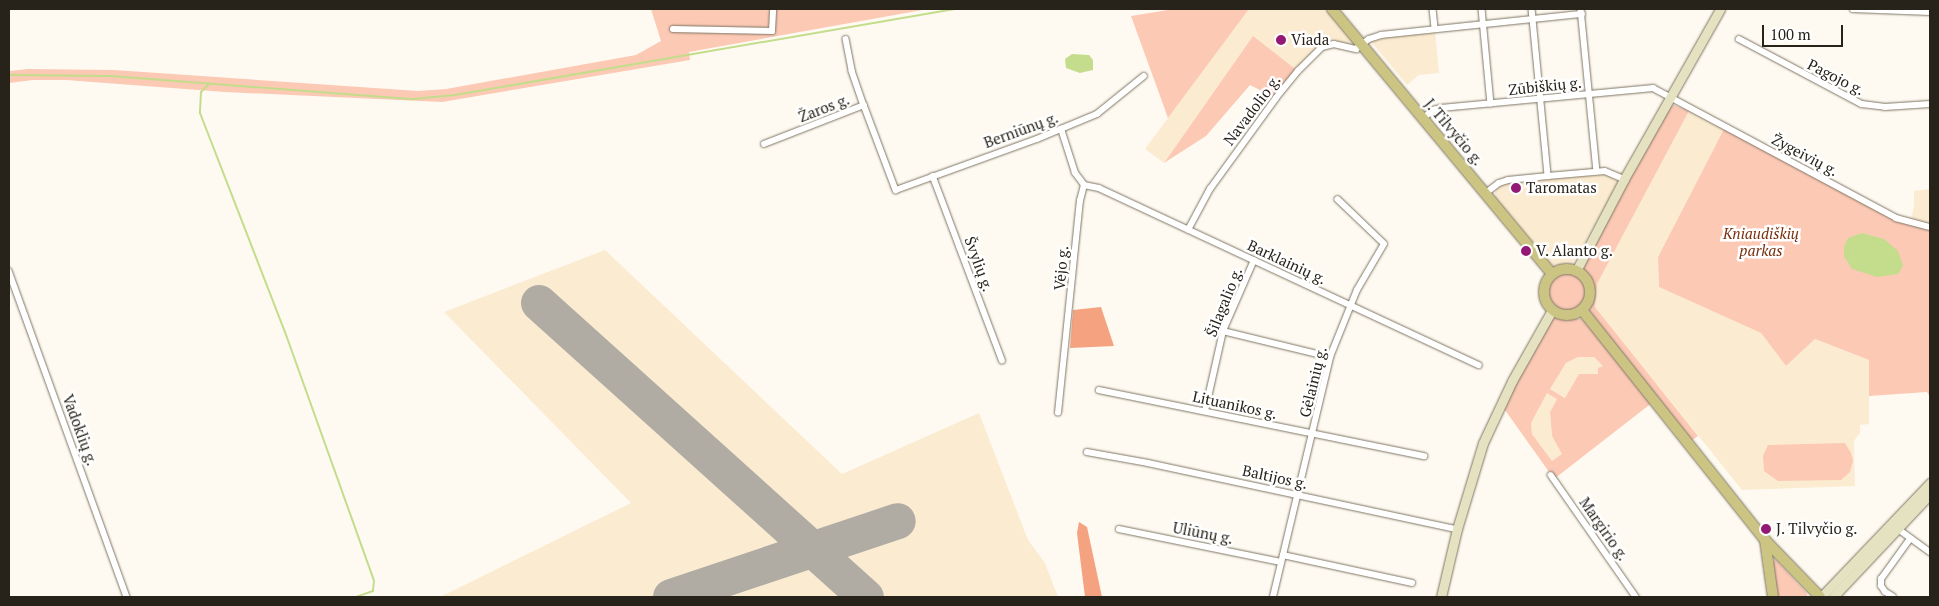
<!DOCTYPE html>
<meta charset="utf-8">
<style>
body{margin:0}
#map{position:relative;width:1939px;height:606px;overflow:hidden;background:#fefaf1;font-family:"PT Serif",serif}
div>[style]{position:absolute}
.built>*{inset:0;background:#fbecd1}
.green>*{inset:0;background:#fcc9b5}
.round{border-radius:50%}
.forest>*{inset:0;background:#f5a281}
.water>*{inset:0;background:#c3dd8c}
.stream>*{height:2px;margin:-1px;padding:0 1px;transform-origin:1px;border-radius:1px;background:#c3dd8c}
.runway>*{height:36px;margin:-18px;padding:0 18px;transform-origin:18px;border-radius:18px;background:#b0aca4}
.roads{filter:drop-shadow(0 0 1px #7f7563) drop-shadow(0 0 1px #7f7563)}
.street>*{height:5.5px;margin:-2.75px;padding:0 2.75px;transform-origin:2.75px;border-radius:2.75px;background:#fff}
.secondary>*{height:9px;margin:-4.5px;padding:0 4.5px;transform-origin:4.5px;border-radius:4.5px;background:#e5e2c1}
.primary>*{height:10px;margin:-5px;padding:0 5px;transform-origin:5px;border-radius:5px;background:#cbc483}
.primary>.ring{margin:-5px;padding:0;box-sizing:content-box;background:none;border:10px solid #cbc483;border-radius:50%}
.dots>*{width:14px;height:14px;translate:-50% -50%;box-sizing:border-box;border:2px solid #fff;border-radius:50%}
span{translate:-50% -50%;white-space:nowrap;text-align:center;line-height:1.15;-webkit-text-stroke:5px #fff;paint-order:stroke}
.poi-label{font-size:15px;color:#27231b}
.left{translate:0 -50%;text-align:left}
.street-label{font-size:15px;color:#27231b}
.park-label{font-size:15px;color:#79300e;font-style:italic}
.frame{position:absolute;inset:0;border:10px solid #27231b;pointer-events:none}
.scale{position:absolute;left:1762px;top:25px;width:81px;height:22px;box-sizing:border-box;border:2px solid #27231b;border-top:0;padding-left:6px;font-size:15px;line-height:18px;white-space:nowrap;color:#27231b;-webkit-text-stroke:4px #fff;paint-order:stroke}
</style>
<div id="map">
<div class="built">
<i style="clip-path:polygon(1249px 9px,1325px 9px,1358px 48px,1329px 45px,1298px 71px,1253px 36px,1164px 163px,1145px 149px)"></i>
<i style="clip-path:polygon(1435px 29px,1439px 73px,1419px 75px,1407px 85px,1369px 39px)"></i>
<i style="clip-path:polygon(1689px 111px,1724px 129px,1658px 257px,1659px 287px,1761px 333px,1786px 366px,1815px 339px,1869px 360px,1869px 424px,1860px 425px,1860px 433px,1854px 441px,1855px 486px,1742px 490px,1595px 307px,1597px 284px)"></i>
<i style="clip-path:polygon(1594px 168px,1624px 173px,1575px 260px,1569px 266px,1556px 267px,1546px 261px,1495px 197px,1496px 189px,1492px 184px,1505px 177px)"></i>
<i style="clip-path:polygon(1930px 189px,1930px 225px,1911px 221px,1914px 205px,1914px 191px)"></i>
<i style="clip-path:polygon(605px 250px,842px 474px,979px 413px,1028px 540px,1045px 563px,1058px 597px,440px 597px,631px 503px,444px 312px)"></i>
<i style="clip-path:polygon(1578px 357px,1594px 357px,1603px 366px,1598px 369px,1598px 374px,1579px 375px,1566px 398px,1550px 389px,1566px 363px)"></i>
<i style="clip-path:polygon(1547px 392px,1557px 399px,1550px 412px,1552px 436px,1563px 454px,1552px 461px,1532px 434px,1531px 423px)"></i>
</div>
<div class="green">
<i style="clip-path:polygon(651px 9px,928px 9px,689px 52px,690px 60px,442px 102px,225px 92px,66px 80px,33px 80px,9px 83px,9px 71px,28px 69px,114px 70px,418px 91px,446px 89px,636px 55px,661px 41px)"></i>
<i style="clip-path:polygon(1174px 9px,1249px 9px,1168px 118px,1131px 16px)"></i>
<i style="clip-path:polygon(1253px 36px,1298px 71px,1276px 98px,1250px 85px,1206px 136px,1164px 163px)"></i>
<i style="clip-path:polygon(1674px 105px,1689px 111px,1597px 284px,1595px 307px,1698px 436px,1691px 441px,1590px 312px,1592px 289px,1583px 269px,1588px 252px,1669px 107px)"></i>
<i style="clip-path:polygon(1724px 129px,1896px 220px,1930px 229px,1930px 397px,1927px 392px,1869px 396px,1869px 360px,1815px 339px,1786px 366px,1761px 333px,1659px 287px,1658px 257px)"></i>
<i class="round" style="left:1547px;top:272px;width:40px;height:40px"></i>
<i style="clip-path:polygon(evenodd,1558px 317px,1582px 319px,1653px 402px,1554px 479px,1500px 403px,1531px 344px,1552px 319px,1558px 317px,1578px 357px,1594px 357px,1603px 366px,1598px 368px,1598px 374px,1579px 374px,1565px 398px,1550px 389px,1566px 363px,1578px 357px,1558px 317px,1547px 393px,1557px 399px,1550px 412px,1552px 436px,1562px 454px,1552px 461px,1532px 434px,1531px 423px,1547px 393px)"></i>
<i style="clip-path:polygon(1845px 443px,1851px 453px,1853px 461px,1850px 472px,1841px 480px,1778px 481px,1764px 471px,1763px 456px,1768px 445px)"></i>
<i style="clip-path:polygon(1775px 559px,1806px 592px,1808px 597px,1777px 597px,1773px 563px)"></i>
</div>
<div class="forest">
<i style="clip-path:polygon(1101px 307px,1114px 346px,1070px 348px,1073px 310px)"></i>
<i style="clip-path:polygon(1079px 522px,1087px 527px,1102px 597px,1085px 597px,1077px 533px)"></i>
</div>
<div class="water">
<i style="clip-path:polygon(1072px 54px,1089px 55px,1093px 60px,1093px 70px,1080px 73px,1066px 68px,1065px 59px)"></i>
<i style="clip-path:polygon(1862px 233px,1884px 239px,1898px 251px,1903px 266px,1898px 274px,1877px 277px,1852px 269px,1844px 256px,1844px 247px,1848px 238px)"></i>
</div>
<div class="stream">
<i style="left:9px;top:75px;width:102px;rotate:0.6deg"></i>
<i style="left:111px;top:76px;width:303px;rotate:4.4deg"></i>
<i style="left:413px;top:99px;width:42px;rotate:-5.4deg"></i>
<i style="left:455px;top:95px;width:507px;rotate:-9.76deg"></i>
<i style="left:210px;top:83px;width:13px;rotate:135deg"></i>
<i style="left:201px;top:92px;width:21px;rotate:93deg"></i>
<i style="left:200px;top:113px;width:235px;rotate:68.8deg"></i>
<i style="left:285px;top:332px;width:264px;rotate:70.3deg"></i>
<i style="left:374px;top:581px;width:10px;rotate:96deg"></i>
<i style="left:373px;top:591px;width:18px;rotate:161deg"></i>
</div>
<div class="runway">
<i style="left:539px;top:303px;width:440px;rotate:42deg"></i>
<i style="left:671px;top:597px;width:239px;rotate:-18.5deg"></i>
</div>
<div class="roads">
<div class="street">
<i style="left:1433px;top:9px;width:20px;rotate:84deg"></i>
<i style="left:1482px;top:9px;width:95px;rotate:84.6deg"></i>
<i style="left:1532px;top:9px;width:168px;rotate:84.5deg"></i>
<i style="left:1581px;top:9px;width:163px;rotate:84.4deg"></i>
<i style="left:1853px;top:9px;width:77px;rotate:2.2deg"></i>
<i style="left:673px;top:29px;width:99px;rotate:1.2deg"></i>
<i style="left:772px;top:31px;width:22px;rotate:-87deg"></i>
<i style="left:846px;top:39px;width:33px;rotate:79deg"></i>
<i style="left:852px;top:71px;width:36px;rotate:71deg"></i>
<i style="left:1739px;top:39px;width:139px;rotate:27.9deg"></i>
<i style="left:1862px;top:104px;width:23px;rotate:7deg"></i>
<i style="left:1885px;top:107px;width:45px;rotate:-3.8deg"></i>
<i style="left:1423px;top:118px;width:14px;rotate:-36deg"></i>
<i style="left:1434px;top:110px;width:7px;rotate:-16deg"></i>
<i style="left:1441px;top:108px;width:213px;rotate:-5.4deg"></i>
<i style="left:1653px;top:88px;width:276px;rotate:28.1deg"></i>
<i style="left:1896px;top:218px;width:35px;rotate:15deg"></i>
<i style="left:764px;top:144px;width:107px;rotate:-21.3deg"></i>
<i style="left:864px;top:105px;width:91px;rotate:69.4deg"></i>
<i style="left:896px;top:190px;width:150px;rotate:-19.9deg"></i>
<i style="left:1037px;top:139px;width:65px;rotate:-22.6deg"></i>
<i style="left:1097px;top:114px;width:60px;rotate:-39deg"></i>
<i style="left:933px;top:176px;width:197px;rotate:69.4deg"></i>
<i style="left:1084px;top:185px;width:15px;rotate:11deg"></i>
<i style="left:1099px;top:188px;width:419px;rotate:25deg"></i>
<i style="left:1486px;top:193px;width:16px;rotate:-38deg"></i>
<i style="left:1499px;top:183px;width:9px;rotate:-18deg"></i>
<i style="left:1508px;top:180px;width:40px;rotate:-5.7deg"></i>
<i style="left:1548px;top:176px;width:57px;rotate:-5deg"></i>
<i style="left:1605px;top:171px;width:21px;rotate:23deg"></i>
<i style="left:1188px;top:230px;width:47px;rotate:-61.8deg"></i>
<i style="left:1210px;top:189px;width:112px;rotate:-54deg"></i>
<i style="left:1276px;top:98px;width:35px;rotate:-51deg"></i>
<i style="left:1298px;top:71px;width:34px;rotate:-45deg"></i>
<i style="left:1322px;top:47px;width:12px;rotate:-14deg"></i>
<i style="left:1334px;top:44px;width:23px;rotate:13deg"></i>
<i style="left:1356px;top:49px;width:16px;rotate:-38deg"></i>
<i style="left:1369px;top:39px;width:13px;rotate:-18deg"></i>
<i style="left:1381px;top:35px;width:202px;rotate:-6deg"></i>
<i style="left:9px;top:271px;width:347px;rotate:70.1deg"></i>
<i style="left:1223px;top:331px;width:110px;rotate:13.7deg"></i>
<i style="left:1099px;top:390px;width:332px;rotate:11.5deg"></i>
<i style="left:1205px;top:411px;width:82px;rotate:-77.3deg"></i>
<i style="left:1223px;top:331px;width:77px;rotate:-66.4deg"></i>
<i style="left:1058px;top:413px;width:213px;rotate:-84.1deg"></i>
<i style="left:1080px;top:201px;width:16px;rotate:-76deg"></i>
<i style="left:1084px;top:185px;width:15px;rotate:-127deg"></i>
<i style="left:1075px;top:173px;width:46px;rotate:-107.7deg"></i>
<i style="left:1087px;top:452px;width:62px;rotate:10.2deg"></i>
<i style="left:1148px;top:463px;width:316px;rotate:12.1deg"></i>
<i style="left:1551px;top:475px;width:149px;rotate:55.1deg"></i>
<i style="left:1897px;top:528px;width:41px;rotate:36deg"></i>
<i style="left:1119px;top:529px;width:165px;rotate:11.5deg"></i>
<i style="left:1283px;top:555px;width:132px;rotate:12.2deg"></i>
<i style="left:1273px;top:597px;width:247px;rotate:-76.6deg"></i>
<i style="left:1330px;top:357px;width:72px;rotate:-68.1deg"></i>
<i style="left:1357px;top:290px;width:53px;rotate:-59.6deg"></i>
<i style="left:1384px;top:244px;width:64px;rotate:-136.3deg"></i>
<i style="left:1893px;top:597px;width:9px;rotate:-148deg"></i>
<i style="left:1885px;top:592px;width:7px;rotate:-124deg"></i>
<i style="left:1881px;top:586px;width:7px;rotate:-90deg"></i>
<i style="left:1881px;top:579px;width:49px;rotate:-54.1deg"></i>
</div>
<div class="secondary">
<i style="left:1576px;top:271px;width:104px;rotate:-62.4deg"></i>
<i style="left:1624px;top:179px;width:195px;rotate:-60.5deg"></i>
<i style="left:1441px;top:597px;width:70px;rotate:-76.8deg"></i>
<i style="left:1457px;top:529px;width:90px;rotate:-73.2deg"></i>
<i style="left:1483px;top:443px;width:68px;rotate:-64.9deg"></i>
<i style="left:1512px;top:381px;width:81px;rotate:-60.6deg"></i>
<i style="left:1821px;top:597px;width:158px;rotate:-46.3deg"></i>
<i style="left:1833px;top:597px;width:141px;rotate:-46.7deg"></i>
</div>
<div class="primary">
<i style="left:1332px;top:9px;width:344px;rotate:50.3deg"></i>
<i class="ring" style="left:1544px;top:269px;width:36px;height:36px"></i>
<i style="left:1582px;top:310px;width:294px;rotate:51.5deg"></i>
<i style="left:1765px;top:540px;width:79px;rotate:46deg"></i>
<i style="left:1765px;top:540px;width:58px;rotate:82deg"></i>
</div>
</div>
<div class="dots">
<i style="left:1281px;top:40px;background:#941974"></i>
<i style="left:1516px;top:188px;background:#941974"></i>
<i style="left:1526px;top:251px;background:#941974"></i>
<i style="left:1766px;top:529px;background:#941974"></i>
</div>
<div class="poi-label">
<span class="left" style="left:1291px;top:40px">Viada</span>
<span class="left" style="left:1526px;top:188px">Taromatas</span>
<span class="left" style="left:1536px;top:251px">V. Alanto g.</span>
<span class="left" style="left:1776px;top:529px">J. Tilvyčio g.</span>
</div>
<div class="street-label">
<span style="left:1836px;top:77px;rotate:27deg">Pagojo g.</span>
<span style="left:1545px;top:86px;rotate:-6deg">Zūbiškių g.</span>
<span style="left:824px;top:108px;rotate:-21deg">Žaros g.</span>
<span style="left:1252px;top:110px;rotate:-53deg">Navadolio g.</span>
<span style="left:1021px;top:130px;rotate:-20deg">Berniūnų g.</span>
<span style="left:1454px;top:132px;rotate:50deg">J. Tilvyčio g.</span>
<span style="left:1805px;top:155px;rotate:28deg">Žygeivių g.</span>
<span style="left:1287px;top:262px;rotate:25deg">Barklainių g.</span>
<span style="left:979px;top:264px;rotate:70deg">Švylių g.</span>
<span style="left:1061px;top:268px;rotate:-85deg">Vėjo g.</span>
<span style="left:1224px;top:302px;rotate:-68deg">Šilagalio g.</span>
<span style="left:1313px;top:382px;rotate:-76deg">Gėlainių g.</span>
<span style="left:1235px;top:405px;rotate:12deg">Lituanikos g.</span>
<span style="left:80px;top:430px;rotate:70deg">Vadoklių g.</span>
<span style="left:1275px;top:477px;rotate:12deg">Baltijos g.</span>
<span style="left:1604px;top:529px;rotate:55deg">Margirio g.</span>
<span style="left:1203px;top:533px;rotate:11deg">Uliūnų g.</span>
</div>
<div class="park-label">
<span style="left:1761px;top:242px">Kniaudiškių<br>parkas</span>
</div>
<div class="frame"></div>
<div class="scale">100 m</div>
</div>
